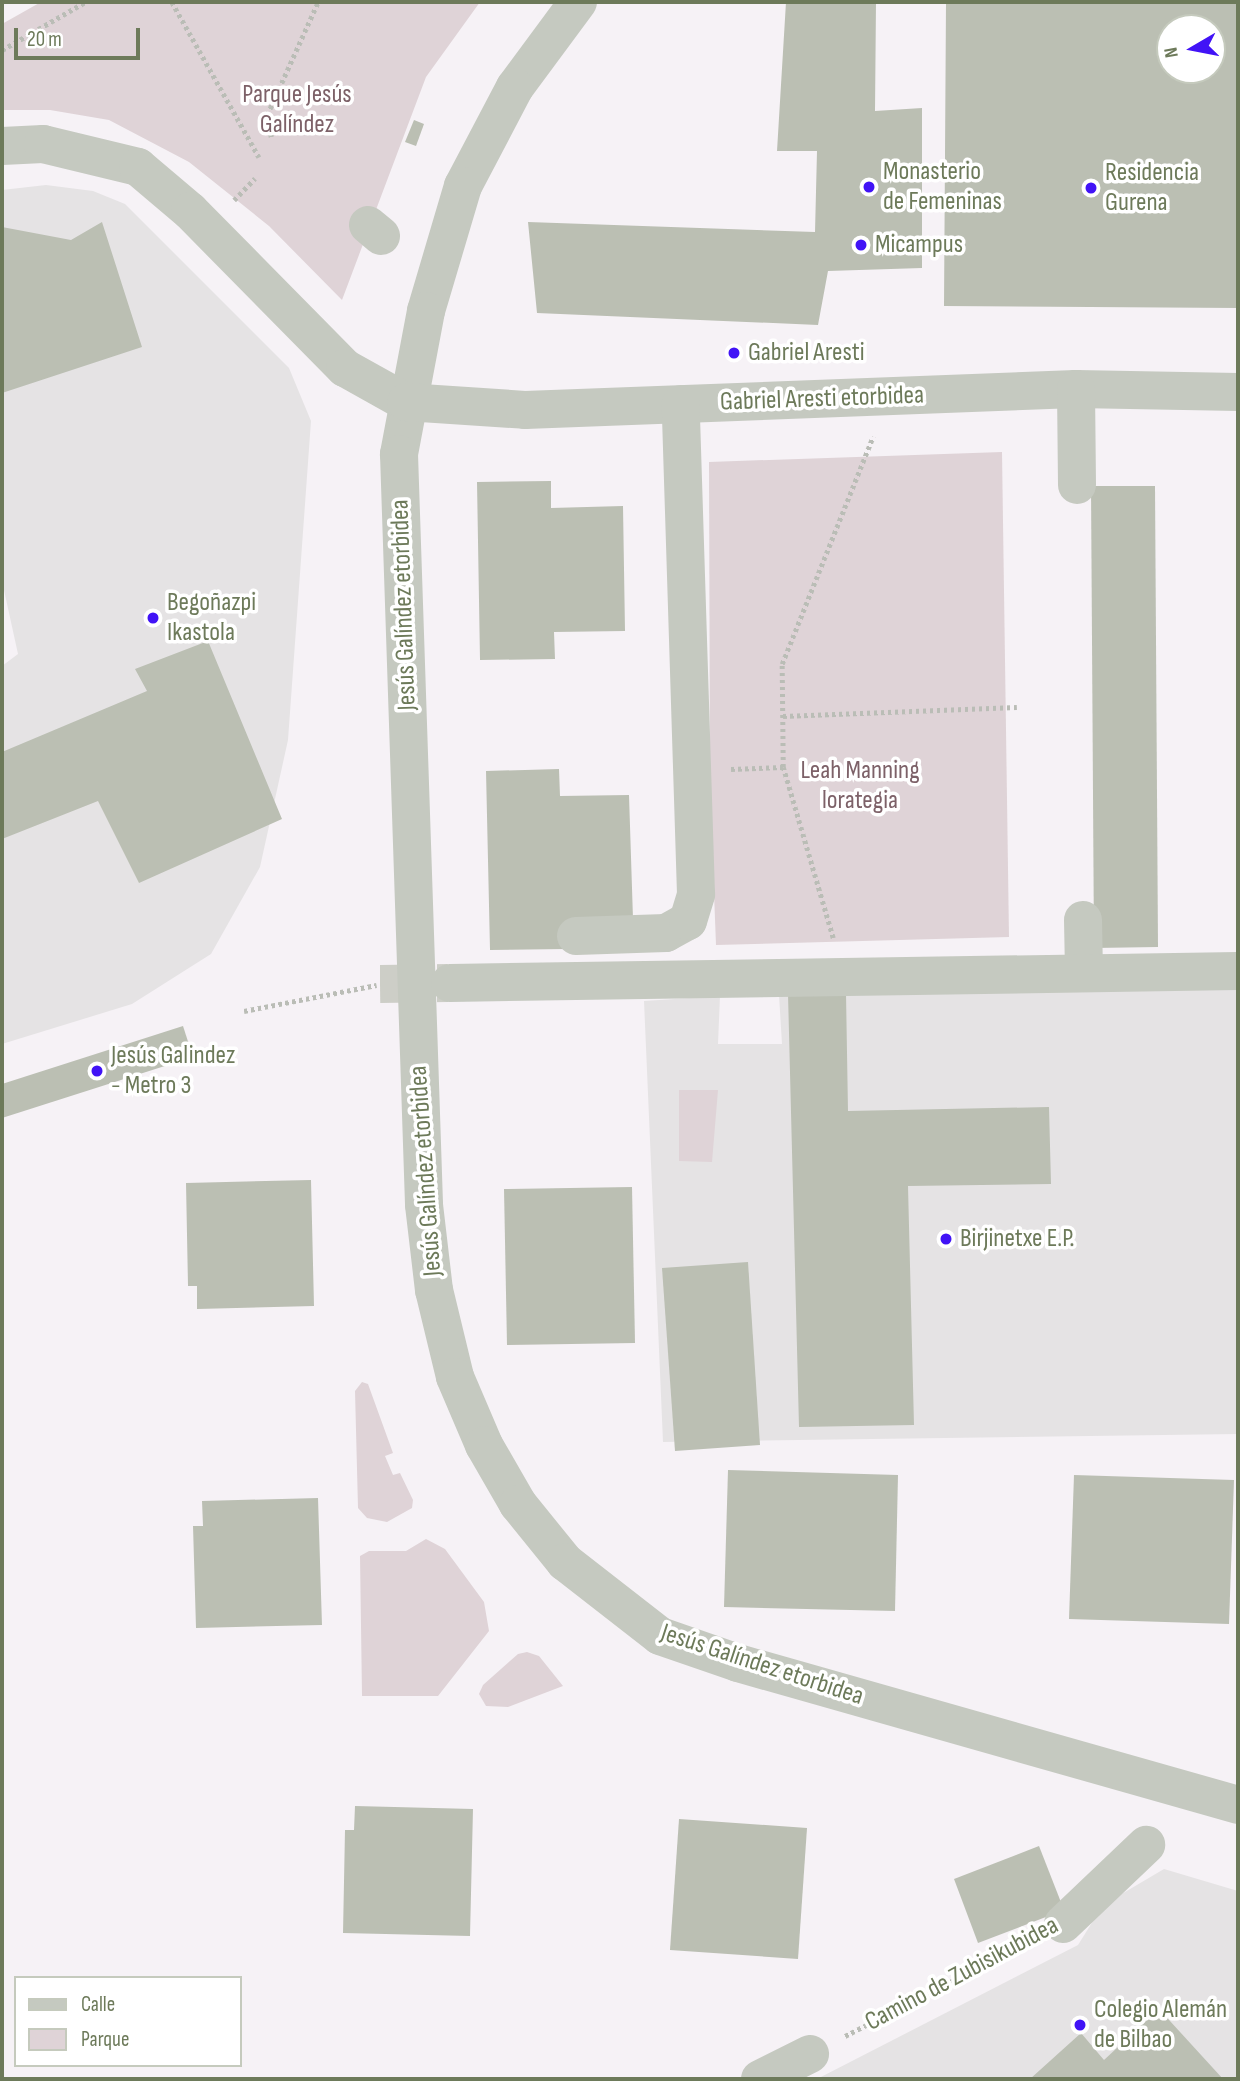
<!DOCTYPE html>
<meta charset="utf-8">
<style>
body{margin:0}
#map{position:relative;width:1240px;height:2081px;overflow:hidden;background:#f6f2f6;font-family:"Sofia Sans Condensed",sans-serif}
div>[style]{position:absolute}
.built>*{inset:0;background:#e5e3e4}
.green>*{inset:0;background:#dfd3d7}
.building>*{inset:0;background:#bbbfb3}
.street-tunnel>*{height:38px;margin-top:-19px;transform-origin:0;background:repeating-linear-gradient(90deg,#cdcec7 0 38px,transparent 0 57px)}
.path>*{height:4.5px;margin-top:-2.25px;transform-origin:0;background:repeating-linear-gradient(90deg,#babdb6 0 3.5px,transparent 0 7px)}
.street>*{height:38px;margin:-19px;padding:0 19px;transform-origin:19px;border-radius:19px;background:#c5c9c0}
.dots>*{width:19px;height:19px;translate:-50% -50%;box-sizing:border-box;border:4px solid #fff;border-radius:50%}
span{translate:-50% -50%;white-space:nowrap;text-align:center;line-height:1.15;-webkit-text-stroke:7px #fff;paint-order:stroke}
.park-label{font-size:26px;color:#7d6168}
.poi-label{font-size:26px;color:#6d7a5a}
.left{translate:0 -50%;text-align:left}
.street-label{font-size:26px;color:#6d7a5a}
.frame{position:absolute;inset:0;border:4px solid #6d7a5a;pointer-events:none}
.legend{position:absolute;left:14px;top:1976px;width:228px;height:91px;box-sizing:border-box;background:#fff;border:2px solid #c5cabd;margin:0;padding:9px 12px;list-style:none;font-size:21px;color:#6d7a5a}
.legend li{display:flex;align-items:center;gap:14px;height:35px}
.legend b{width:35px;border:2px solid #c5cabd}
.north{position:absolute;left:1156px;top:14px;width:70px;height:70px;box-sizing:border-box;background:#fff;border:2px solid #c5cabd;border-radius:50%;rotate:260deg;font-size:19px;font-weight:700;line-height:28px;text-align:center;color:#6d7a5a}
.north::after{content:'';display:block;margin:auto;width:24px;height:32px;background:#4113f6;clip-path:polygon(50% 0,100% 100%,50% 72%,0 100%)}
.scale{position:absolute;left:14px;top:28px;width:126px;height:32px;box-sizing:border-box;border:4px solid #6d7a5a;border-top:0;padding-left:9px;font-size:21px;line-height:24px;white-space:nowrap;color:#6d7a5a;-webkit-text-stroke:5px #fff;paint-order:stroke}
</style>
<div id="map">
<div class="built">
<i style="clip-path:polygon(46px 185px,93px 191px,125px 204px,289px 368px,311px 421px,288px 740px,260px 867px,211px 954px,132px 1004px,2px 1044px,2px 666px,18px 654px,2px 581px,2px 190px)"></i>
<i style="clip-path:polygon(1238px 986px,1238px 1434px,663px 1442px,644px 1001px,720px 996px,718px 1044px,782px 1044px,779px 995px)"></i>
<i style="clip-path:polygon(1164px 1869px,1238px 1891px,1238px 2079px,817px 2079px,1078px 1945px,1103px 1905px)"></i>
</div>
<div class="green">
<i style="clip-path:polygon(41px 2px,480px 2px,426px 77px,342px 300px,269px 226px,189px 162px,109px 120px,50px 110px,2px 110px,2px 24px)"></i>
<i style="clip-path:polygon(1002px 452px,1009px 937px,716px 945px,710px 789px,709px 462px)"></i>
<i style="clip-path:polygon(679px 1090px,718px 1090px,712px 1162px,679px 1161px)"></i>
<i style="clip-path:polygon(362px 1382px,368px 1384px,393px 1453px,385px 1456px,393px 1475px,400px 1473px,413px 1500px,412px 1508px,387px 1522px,367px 1518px,358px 1508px,355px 1391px)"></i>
<i style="clip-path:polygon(426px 1539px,445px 1549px,484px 1602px,489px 1631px,438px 1696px,362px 1696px,360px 1556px,369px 1551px,406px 1551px)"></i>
<i style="clip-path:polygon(527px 1652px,539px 1656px,563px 1686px,508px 1707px,486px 1706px,479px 1694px,483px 1685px,518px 1654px)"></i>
</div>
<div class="building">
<i style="clip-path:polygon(786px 2px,876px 2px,875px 111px,922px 108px,922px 268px,828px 271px,818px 325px,537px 313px,528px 222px,815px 232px,817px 151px,777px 151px)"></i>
<i style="clip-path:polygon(evenodd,946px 2px,1238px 2px,1238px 308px,944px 306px,946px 2px,1170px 28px,1212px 28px,1212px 70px,1170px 70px,1170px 28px)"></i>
<i style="clip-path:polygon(414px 120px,424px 124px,416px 146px,405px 142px)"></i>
<i style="clip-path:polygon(102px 222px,142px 347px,2px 393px,2px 227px,71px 240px)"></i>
<i style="clip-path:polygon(551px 481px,551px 508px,623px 506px,625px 631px,554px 632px,555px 659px,480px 660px,477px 482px)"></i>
<i style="clip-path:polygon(1091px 486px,1155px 486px,1158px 947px,1094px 948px)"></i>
<i style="clip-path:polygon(208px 641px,282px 819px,139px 883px,98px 801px,2px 839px,2px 752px,147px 691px,135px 669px)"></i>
<i style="clip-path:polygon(559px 769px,560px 796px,629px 795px,633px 919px,566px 949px,490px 950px,486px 771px)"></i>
<i style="clip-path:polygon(846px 993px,848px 1111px,1049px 1107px,1051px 1184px,908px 1186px,914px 1425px,799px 1427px,788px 994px)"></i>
<i style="clip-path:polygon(183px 1026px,193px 1057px,2px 1118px,2px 1084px)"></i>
<i style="clip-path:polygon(311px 1180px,314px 1306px,197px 1309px,197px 1286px,188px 1286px,186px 1183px)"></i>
<i style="clip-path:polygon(632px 1187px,635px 1343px,507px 1345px,504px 1189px)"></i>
<i style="clip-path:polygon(748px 1262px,760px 1445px,675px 1451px,662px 1268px)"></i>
<i style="clip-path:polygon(728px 1470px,898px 1475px,895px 1611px,724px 1607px)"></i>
<i style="clip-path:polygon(1074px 1475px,1234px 1480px,1229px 1624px,1069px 1619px)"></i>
<i style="clip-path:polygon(318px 1498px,322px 1625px,196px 1628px,193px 1526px,203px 1526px,202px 1501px)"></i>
<i style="clip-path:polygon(355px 1806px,473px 1809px,470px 1936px,343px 1933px,345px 1830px,354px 1830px)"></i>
<i style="clip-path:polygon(679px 1819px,807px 1828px,798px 1959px,670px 1950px)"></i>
<i style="clip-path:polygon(1039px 1846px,1064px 1910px,978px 1943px,954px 1879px)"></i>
<i style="clip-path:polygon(1159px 2009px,1223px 2079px,1030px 2079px,1081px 2033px,1104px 2060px)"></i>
</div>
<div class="street-tunnel">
<i style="left:380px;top:984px;width:68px;rotate:-0.8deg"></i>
</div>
<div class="path">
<i style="left:172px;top:2px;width:178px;rotate:60.7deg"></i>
<i style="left:2px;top:50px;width:96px;rotate:-30deg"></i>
<i style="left:271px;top:137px;width:22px;rotate:-100deg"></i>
<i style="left:267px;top:115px;width:124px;rotate:-65.7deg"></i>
<i style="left:234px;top:200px;width:30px;rotate:-46deg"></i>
<i style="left:783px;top:716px;width:234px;rotate:-2.2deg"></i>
<i style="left:731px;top:769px;width:52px;rotate:-2.2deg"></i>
<i style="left:833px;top:938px;width:178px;rotate:-106.3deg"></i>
<i style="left:783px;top:767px;width:103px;rotate:-90.6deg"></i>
<i style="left:782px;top:664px;width:245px;rotate:-68.2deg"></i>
<i style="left:244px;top:1011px;width:135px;rotate:-11.1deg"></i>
<i style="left:845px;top:2036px;width:205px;rotate:-27.3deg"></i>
</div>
<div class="street">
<i style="left:578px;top:2px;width:106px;rotate:126.5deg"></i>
<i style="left:515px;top:87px;width:112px;rotate:117.7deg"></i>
<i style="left:463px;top:186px;width:130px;rotate:106.5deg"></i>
<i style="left:426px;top:311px;width:146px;rotate:100.7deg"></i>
<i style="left:399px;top:454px;width:751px;rotate:88.09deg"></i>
<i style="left:424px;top:1205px;width:86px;rotate:83.3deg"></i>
<i style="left:434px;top:1290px;width:89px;rotate:76.4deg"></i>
<i style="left:455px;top:1377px;width:74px;rotate:66.9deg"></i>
<i style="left:484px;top:1445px;width:68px;rotate:60deg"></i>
<i style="left:518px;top:1504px;width:75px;rotate:51deg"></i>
<i style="left:565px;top:1562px;width:120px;rotate:37.9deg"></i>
<i style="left:660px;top:1636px;width:83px;rotate:19.1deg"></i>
<i style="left:738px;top:1663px;width:520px;rotate:15.85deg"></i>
<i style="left:2px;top:146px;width:41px;rotate:-2.8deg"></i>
<i style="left:43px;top:144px;width:98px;rotate:13.6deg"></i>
<i style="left:138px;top:167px;width:68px;rotate:40.2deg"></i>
<i style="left:190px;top:211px;width:221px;rotate:45.4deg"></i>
<i style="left:345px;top:368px;width:70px;rotate:29.1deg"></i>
<i style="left:406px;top:402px;width:119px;rotate:3.8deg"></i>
<i style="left:525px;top:410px;width:551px;rotate:-2.18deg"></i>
<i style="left:1076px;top:389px;width:162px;rotate:1.1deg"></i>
<i style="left:368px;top:225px;width:17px;rotate:40deg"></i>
<i style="left:1076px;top:389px;width:96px;rotate:89.4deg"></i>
<i style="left:1083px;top:920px;width:52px;rotate:88.9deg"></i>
<i style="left:576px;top:936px;width:90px;rotate:-1.9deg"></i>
<i style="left:666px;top:933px;width:25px;rotate:-29deg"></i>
<i style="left:688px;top:921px;width:28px;rotate:-73deg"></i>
<i style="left:696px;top:894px;width:490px;rotate:-91.8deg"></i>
<i style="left:450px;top:983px;width:788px;rotate:-0.87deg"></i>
<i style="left:1063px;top:1924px;width:115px;rotate:-43.6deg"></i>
<i style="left:760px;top:2079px;width:56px;rotate:-26.6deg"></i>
</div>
<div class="dots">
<i style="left:869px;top:187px;background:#4113f6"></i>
<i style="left:1091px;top:188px;background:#4113f6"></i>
<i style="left:861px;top:245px;background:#4113f6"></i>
<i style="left:734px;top:353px;background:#4113f6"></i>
<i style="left:153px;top:618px;background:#4113f6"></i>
<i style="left:97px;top:1071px;background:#4113f6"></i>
<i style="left:946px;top:1239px;background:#4113f6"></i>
<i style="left:1080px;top:2025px;background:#4113f6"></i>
</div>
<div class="park-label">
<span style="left:297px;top:110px">Parque Jesús<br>Galíndez</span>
<span style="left:860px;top:786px">Leah Manning<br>lorategia</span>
</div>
<div class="poi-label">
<span class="left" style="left:883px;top:187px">Monasterio<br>de Femeninas</span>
<span class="left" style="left:1105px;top:188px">Residencia<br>Gurena</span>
<span class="left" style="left:875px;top:245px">Micampus</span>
<span class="left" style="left:748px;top:353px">Gabriel Aresti</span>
<span class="left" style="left:167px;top:618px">Begoñazpi<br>Ikastola</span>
<span class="left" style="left:111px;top:1071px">Jesús Galindez<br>- Metro 3</span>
<span class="left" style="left:960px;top:1239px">Birjinetxe E.P.</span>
<span class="left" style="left:1094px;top:2025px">Colegio Alemán<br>de Bilbao</span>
</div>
<div class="street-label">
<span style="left:822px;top:399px;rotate:-2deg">Gabriel Aresti etorbidea</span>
<span style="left:404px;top:605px;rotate:-92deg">Jesús Galíndez etorbidea</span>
<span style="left:426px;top:1171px;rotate:-94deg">Jesús Galíndez etorbidea</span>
<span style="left:762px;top:1665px;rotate:18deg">Jesús Galíndez etorbidea</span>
<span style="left:962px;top:1974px;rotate:-28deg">Camino de Zubisikubidea</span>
</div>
<div class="frame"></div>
<ul class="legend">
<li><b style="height:9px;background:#c5c9c0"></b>Calle</li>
<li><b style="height:19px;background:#dfd3d7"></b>Parque</li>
</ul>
<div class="north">N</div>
<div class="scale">20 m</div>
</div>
